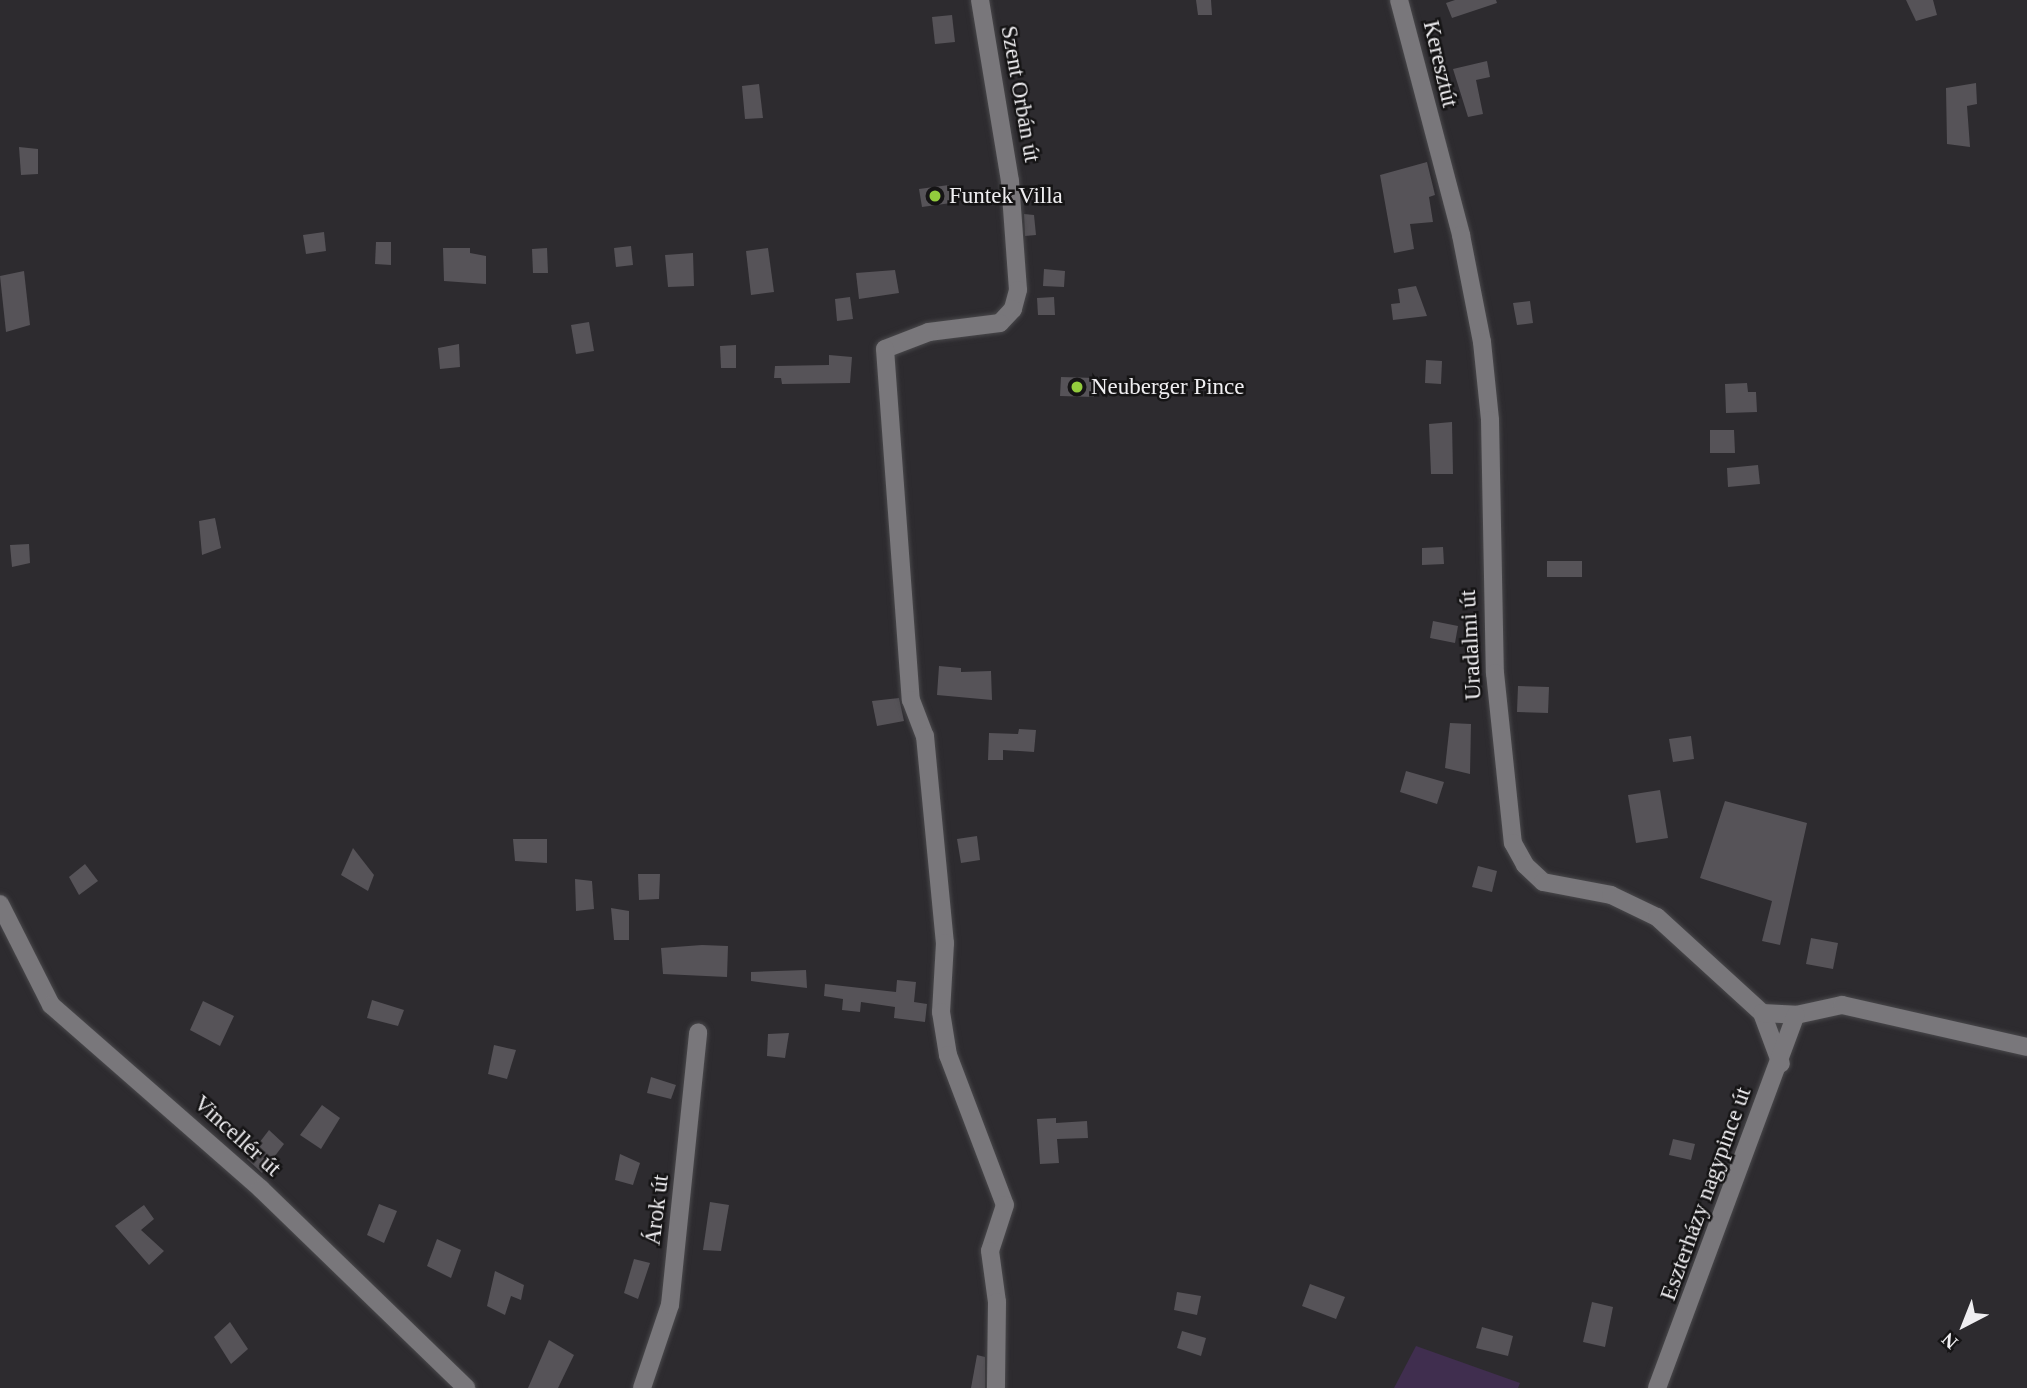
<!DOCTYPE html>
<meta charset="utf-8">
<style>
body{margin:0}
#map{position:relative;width:2027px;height:1388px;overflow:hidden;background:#2d2b2f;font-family:"Times New Roman",serif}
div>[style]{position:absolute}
.green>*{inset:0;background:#402e4f}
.building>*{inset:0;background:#565358}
.roads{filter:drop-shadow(0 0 2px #49484b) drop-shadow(0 0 2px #49484b)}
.minor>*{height:18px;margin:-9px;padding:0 9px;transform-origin:9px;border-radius:9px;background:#79777b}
.dots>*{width:19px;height:19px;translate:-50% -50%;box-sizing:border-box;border:4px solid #151415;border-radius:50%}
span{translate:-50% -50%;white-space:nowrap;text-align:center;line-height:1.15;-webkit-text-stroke:5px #151415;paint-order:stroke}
.street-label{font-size:23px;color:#efeef1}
.poi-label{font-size:23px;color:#efeef1}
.left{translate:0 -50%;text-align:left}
.north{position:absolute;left:1929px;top:1290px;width:70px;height:70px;-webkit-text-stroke:5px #151415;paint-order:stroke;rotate:222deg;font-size:19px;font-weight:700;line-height:28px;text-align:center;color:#efeef1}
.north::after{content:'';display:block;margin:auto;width:24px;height:32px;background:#efeef1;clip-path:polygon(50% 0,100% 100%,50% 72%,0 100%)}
</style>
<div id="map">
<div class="green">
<i style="clip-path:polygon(1416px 1346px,1520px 1383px,1518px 1388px,1394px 1388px)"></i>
</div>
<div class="building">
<i style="clip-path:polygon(1196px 0,1211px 0,1212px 15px,1198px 15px)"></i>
<i style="clip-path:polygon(1455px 0,1496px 0,1497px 3px,1452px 18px,1446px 3px)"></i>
<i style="clip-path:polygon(1906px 0,1933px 0,1937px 15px,1916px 21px)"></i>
<i style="clip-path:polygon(952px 15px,955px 42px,935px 44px,932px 17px)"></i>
<i style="clip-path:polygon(1487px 61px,1490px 77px,1476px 80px,1483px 114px,1468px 117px,1453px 69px)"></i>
<i style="clip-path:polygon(1976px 83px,1977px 104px,1967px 106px,1970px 147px,1947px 144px,1946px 88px)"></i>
<i style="clip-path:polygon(759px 84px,763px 118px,745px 119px,742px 86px)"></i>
<i style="clip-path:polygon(19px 147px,38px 149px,38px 174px,21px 175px)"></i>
<i style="clip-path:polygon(1427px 162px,1435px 195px,1429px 197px,1433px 222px,1410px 224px,1414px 249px,1394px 253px,1380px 175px)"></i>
<i style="clip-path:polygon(949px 185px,951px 203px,922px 207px,919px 189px)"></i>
<i style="clip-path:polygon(1024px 214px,1034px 215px,1036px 235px,1025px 236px)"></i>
<i style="clip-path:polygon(324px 232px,326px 251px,306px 254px,303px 235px)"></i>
<i style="clip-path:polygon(376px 242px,391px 242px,391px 265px,375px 264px)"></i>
<i style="clip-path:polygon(631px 246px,633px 265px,616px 267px,614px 248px)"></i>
<i style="clip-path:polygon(443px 248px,470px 248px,470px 253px,486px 256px,486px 284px,444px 281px)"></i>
<i style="clip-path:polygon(547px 248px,548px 273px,533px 273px,532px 249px)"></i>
<i style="clip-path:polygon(768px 248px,774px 292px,751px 295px,746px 251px)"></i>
<i style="clip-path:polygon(693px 253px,694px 286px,668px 287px,665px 255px)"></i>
<i style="clip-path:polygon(1044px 269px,1065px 271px,1064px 287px,1043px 286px)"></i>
<i style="clip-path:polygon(895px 270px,899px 293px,859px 299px,856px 273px)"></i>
<i style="clip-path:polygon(24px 271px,30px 325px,6px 332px,0 276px)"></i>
<i style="clip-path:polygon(1416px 286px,1427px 316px,1393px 320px,1391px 304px,1400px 303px,1398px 289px)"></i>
<i style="clip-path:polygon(850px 297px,853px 319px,837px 321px,835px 299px)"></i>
<i style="clip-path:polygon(1054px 297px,1055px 315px,1038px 315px,1037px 298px)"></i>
<i style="clip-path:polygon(1530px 301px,1533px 323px,1517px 325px,1513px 303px)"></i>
<i style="clip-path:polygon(589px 322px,594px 351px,576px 354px,571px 325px)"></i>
<i style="clip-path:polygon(459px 344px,460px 367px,440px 369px,438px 348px)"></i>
<i style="clip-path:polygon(736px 345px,736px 368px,721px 368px,720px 346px)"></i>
<i style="clip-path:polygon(829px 355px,852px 357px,850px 383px,782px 384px,781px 378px,774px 378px,775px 366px,829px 365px)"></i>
<i style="clip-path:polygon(1426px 360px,1442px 361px,1441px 384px,1425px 383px)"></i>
<i style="clip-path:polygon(1061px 377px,1095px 378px,1094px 397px,1060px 396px)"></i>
<i style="clip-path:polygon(1747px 383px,1748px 392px,1756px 392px,1757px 412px,1726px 413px,1725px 384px)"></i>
<i style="clip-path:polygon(1452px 422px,1453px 474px,1431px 474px,1429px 424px)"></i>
<i style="clip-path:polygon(1710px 430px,1734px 430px,1735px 453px,1710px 453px)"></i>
<i style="clip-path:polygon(1758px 465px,1760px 484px,1728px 487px,1727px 468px)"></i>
<i style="clip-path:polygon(215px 518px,221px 548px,202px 555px,199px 521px)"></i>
<i style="clip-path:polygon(29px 544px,30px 563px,12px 567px,10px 545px)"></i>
<i style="clip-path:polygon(1443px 547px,1444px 564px,1422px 565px,1422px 548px)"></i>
<i style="clip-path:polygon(1547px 561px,1582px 561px,1582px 577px,1547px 577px)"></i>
<i style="clip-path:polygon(1433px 621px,1458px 626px,1455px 643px,1430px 638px)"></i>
<i style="clip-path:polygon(939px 666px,961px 668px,961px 672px,991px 671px,992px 700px,937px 695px)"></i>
<i style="clip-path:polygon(1518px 686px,1549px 687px,1548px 713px,1517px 712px)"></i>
<i style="clip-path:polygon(899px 698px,904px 721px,877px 726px,872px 701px)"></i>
<i style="clip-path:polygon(1450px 723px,1471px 724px,1470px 774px,1445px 768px)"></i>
<i style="clip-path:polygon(1019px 729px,1036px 730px,1034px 752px,1003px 750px,1003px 760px,988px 760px,989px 733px,1018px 734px)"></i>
<i style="clip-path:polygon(1691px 736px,1694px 759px,1673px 762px,1669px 739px)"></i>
<i style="clip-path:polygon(1406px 771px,1444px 782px,1437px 804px,1400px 792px)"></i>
<i style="clip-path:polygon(1660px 790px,1668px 838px,1636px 843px,1628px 795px)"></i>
<i style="clip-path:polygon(1725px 801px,1807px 823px,1780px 945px,1762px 941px,1772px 901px,1700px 878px)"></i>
<i style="clip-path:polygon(977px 836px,980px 860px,961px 863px,957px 839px)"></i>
<i style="clip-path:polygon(513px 839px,547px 839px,547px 863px,515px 861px)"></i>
<i style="clip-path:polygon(353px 848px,374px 875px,368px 891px,341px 875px)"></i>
<i style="clip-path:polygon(85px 864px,98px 881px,79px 895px,69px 877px)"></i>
<i style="clip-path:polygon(1478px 866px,1497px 871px,1492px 892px,1472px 887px)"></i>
<i style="clip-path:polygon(638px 874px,660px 874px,659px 899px,639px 900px)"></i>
<i style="clip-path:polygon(575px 879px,592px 881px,594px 909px,576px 911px)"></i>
<i style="clip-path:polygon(611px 908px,629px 911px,629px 940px,614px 940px)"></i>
<i style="clip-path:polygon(1811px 938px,1838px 943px,1833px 969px,1806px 964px)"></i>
<i style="clip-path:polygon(702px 945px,728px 946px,727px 977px,663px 974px,661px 948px)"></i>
<i style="clip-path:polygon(806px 970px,807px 988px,751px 981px,751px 972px)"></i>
<i style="clip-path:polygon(897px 980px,916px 982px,914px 1002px,927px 1004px,925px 1022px,894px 1018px,895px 1007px,861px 1002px,860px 1012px,842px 1010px,843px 999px,824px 996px,825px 984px,896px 992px)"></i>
<i style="clip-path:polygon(372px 1000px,404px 1010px,398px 1026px,367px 1018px)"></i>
<i style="clip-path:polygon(203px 1001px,234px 1016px,220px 1046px,190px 1030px)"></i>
<i style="clip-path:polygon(789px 1033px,785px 1058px,767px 1056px,768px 1034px)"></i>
<i style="clip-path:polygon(494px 1045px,516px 1050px,507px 1079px,488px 1074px)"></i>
<i style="clip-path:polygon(651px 1077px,676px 1085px,671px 1099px,647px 1093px)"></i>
<i style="clip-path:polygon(322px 1105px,340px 1118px,321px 1149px,300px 1135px)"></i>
<i style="clip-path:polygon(1056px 1118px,1056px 1123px,1087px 1121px,1088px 1138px,1057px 1139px,1059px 1163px,1040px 1164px,1037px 1119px)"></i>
<i style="clip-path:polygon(269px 1130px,284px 1144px,262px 1173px,247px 1159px)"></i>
<i style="clip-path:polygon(1673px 1139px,1695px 1144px,1691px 1160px,1669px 1155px)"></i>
<i style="clip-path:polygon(620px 1154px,640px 1163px,633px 1185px,615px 1180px)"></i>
<i style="clip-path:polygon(710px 1202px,729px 1205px,721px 1251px,703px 1250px)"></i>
<i style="clip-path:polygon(379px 1204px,397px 1211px,384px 1243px,367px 1235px)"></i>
<i style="clip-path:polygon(144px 1205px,154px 1219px,141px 1230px,164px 1251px,149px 1265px,115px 1226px)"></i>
<i style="clip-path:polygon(437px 1239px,461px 1250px,451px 1278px,427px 1266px)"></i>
<i style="clip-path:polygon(634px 1259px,650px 1263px,638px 1299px,624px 1293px)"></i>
<i style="clip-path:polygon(495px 1271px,524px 1285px,521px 1300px,511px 1296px,505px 1315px,487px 1306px)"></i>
<i style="clip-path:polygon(1310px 1284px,1345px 1297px,1336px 1319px,1302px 1306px)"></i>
<i style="clip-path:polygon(1177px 1292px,1201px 1296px,1197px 1315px,1174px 1310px)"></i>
<i style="clip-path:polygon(1592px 1302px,1613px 1307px,1605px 1347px,1583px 1342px)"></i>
<i style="clip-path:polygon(230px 1322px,248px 1349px,231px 1364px,214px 1337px)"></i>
<i style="clip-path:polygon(1482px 1327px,1513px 1336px,1508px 1356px,1476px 1348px)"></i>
<i style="clip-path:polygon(1182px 1331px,1206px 1338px,1201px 1356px,1177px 1348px)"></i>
<i style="clip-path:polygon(549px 1340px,574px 1355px,558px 1388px,528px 1388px)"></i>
<i style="clip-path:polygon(977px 1355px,985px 1357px,985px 1388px,971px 1388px)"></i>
</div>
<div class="roads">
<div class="minor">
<i style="left:980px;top:0;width:183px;rotate:80.6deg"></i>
<i style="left:1010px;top:181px;width:109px;rotate:85.8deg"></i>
<i style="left:1018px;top:290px;width:20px;rotate:105deg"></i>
<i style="left:1013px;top:309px;width:19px;rotate:133deg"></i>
<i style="left:1000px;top:323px;width:72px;rotate:172.8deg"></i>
<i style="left:929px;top:332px;width:47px;rotate:158.9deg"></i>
<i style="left:885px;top:349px;width:352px;rotate:85.8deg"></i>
<i style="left:911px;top:700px;width:39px;rotate:69deg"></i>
<i style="left:925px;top:736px;width:208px;rotate:84.5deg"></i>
<i style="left:945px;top:943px;width:69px;rotate:93.3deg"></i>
<i style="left:941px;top:1012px;width:44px;rotate:80.8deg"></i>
<i style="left:948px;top:1055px;width:160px;rotate:69.2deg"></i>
<i style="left:1005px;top:1205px;width:48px;rotate:108.1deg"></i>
<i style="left:990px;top:1251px;width:51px;rotate:82.2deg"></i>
<i style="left:997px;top:1302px;width:86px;rotate:90.7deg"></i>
<i style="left:1399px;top:0;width:243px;rotate:75.2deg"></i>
<i style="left:1461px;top:235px;width:109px;rotate:78.9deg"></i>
<i style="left:1482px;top:342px;width:78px;rotate:84.1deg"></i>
<i style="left:1490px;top:420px;width:253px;rotate:88.9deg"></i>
<i style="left:1495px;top:673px;width:171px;rotate:84deg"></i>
<i style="left:1513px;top:843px;width:25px;rotate:61deg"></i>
<i style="left:1525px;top:865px;width:25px;rotate:43deg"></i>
<i style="left:1543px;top:882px;width:69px;rotate:10.8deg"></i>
<i style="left:1611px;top:895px;width:51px;rotate:25.6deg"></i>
<i style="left:1657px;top:917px;width:142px;rotate:42.4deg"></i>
<i style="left:1762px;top:1013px;width:54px;rotate:69.6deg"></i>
<i style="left:0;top:904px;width:113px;rotate:63.2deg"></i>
<i style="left:51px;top:1005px;width:279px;rotate:41.2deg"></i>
<i style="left:261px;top:1189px;width:286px;rotate:44.1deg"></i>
<i style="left:1762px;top:1013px;width:34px;rotate:3deg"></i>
<i style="left:1796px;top:1015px;width:47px;rotate:-12.3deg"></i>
<i style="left:1842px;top:1005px;width:190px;rotate:12.8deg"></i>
<i style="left:642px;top:1388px;width:88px;rotate:-71.4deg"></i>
<i style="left:670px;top:1305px;width:274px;rotate:-84.1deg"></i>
<i style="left:1657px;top:1388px;width:398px;rotate:-69.6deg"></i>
</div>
</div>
<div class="dots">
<i style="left:935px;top:196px;background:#93cc3d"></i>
<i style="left:1077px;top:387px;background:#93cc3d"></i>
</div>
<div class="street-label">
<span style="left:1440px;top:64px;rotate:77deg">Keresztút</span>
<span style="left:1020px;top:94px;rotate:80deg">Szent Orbán út</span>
<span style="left:1471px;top:645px;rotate:-93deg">Uradalmi út</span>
<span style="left:237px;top:1136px;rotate:42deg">Vincellér út</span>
<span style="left:1706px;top:1194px;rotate:-70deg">Eszterházy nagypince út</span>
<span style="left:657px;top:1210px;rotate:-83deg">Árok út</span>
</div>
<div class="poi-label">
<span class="left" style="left:949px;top:196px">Funtek Villa</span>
<span class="left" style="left:1091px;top:387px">Neuberger Pince</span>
</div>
<div class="north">N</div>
</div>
